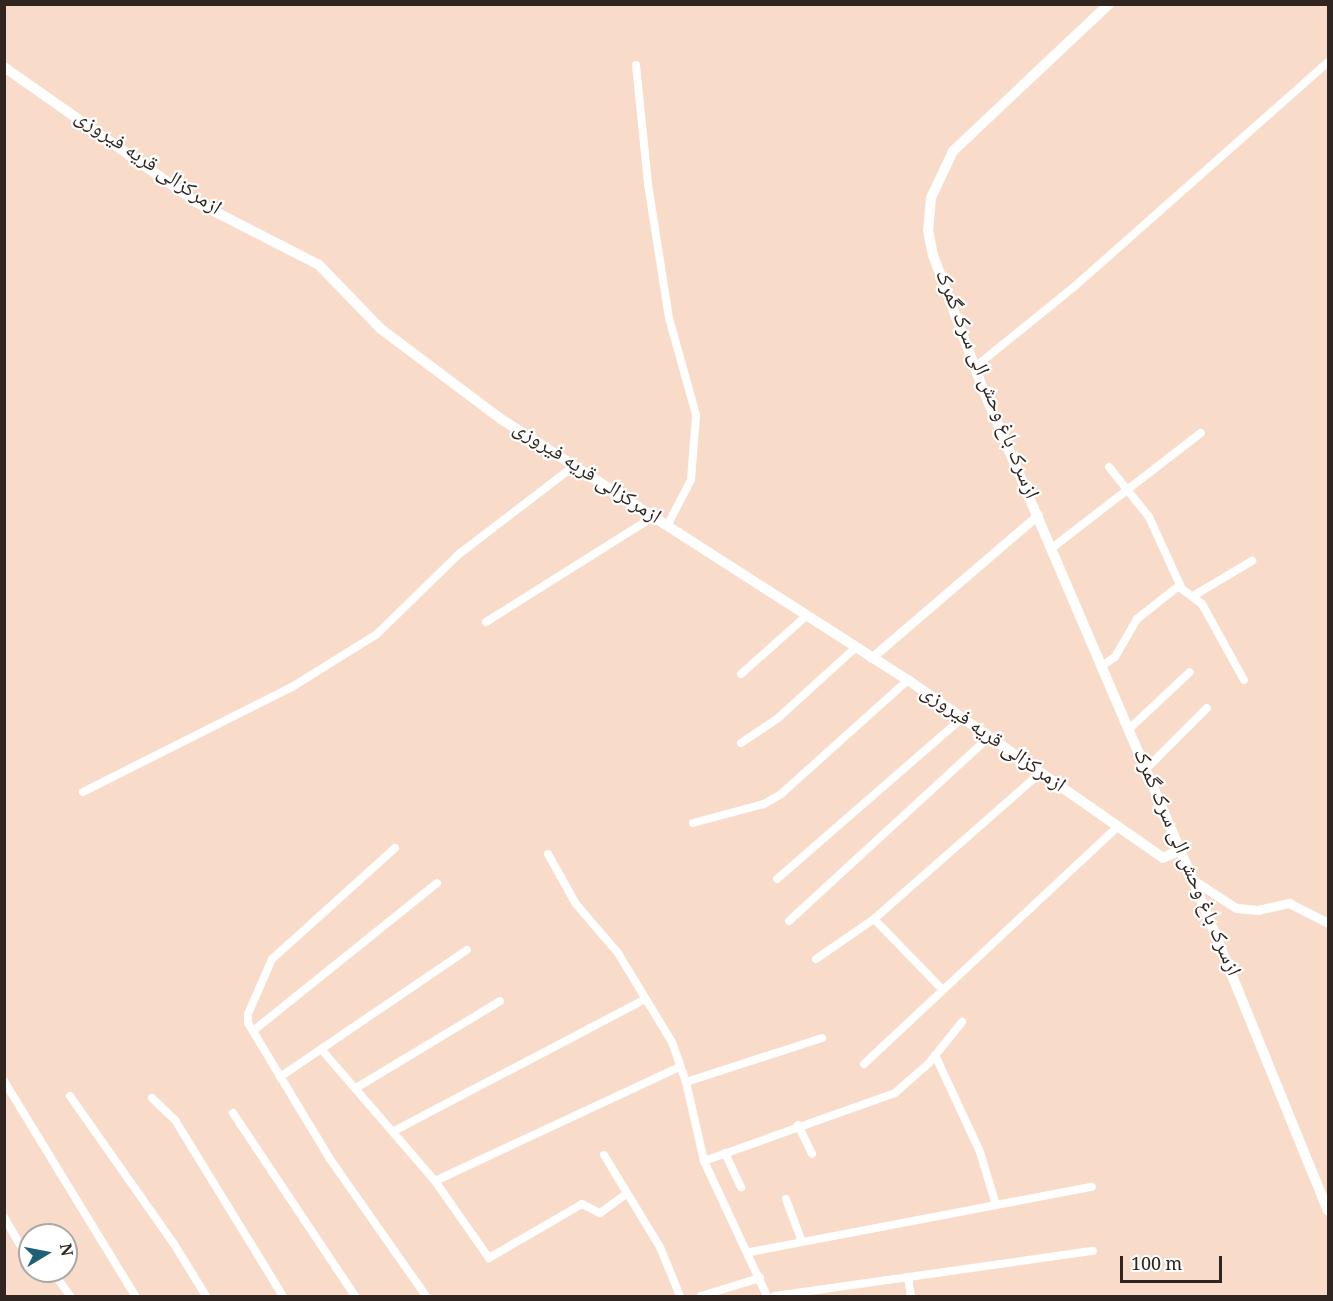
<!DOCTYPE html>
<meta charset="utf-8">
<style>
body{margin:0}
#map{position:relative;width:1333px;height:1301px;overflow:hidden;background:#f8dcc9;font-family:Georgia,"Noto Naskh Arabic",serif}
div>[style]{position:absolute}
.minor>*{height:8px;margin:-4px;padding:0 4px;transform-origin:4px;border-radius:4px;background:#fff}
.tertiary>*{height:9px;margin:-4.5px;padding:0 4.5px;transform-origin:4.5px;border-radius:4.5px;background:#fff}
.secondary>*{height:10px;margin:-5px;padding:0 5px;transform-origin:5px;border-radius:5px;background:#fff}
span{translate:-50% -50%;white-space:nowrap;text-align:center;line-height:1.15;-webkit-text-stroke:4.5px #fff;paint-order:stroke}
.street-label{font-size:21px;color:#30261f}
.frame{position:absolute;inset:0;border:6px solid #30261f;pointer-events:none}
.north{position:absolute;left:18px;top:1223px;width:60px;height:60px;box-sizing:border-box;background:#fff;border:2px solid #aca8a5;border-radius:50%;rotate:80deg;font-size:16px;font-weight:700;line-height:24px;text-align:center;color:#30261f}
.north::after{content:'';display:block;margin:auto;width:21px;height:27px;background:#1e6074;clip-path:polygon(50% 0,100% 100%,50% 72%,0 100%)}
.scale{position:absolute;left:1120px;top:1256px;width:102px;height:27px;box-sizing:border-box;border:3px solid #30261f;border-top:0;padding-left:8px;font-size:18px;line-height:21px;white-space:nowrap;color:#30261f;-webkit-text-stroke:4px #fff;paint-order:stroke}
</style>
<div id="map">
<div class="minor">
<i style="left:636px;top:65px;width:120px;rotate:84.2deg"></i>
<i style="left:648px;top:184px;width:136px;rotate:81.1deg"></i>
<i style="left:669px;top:318px;width:101px;rotate:74.4deg"></i>
<i style="left:696px;top:415px;width:65px;rotate:94.4deg"></i>
<i style="left:691px;top:480px;width:52px;rotate:117.6deg"></i>
<i style="left:975px;top:367px;width:129px;rotate:-39deg"></i>
<i style="left:1075px;top:286px;width:338px;rotate:-41.5deg"></i>
<i style="left:1109px;top:467px;width:64px;rotate:51.3deg"></i>
<i style="left:1149px;top:517px;width:79px;rotate:65.4deg"></i>
<i style="left:1182px;top:589px;width:25px;rotate:37deg"></i>
<i style="left:1202px;top:604px;width:87px;rotate:61.1deg"></i>
<i style="left:1052px;top:548px;width:188px;rotate:-37.7deg"></i>
<i style="left:1193px;top:596px;width:69px;rotate:-30.7deg"></i>
<i style="left:486px;top:622px;width:197px;rotate:-32.2deg"></i>
<i style="left:1102px;top:666px;width:16px;rotate:-35deg"></i>
<i style="left:1115px;top:657px;width:44px;rotate:-59.9deg"></i>
<i style="left:1137px;top:619px;width:55px;rotate:-38.3deg"></i>
<i style="left:741px;top:674px;width:87px;rotate:-41.7deg"></i>
<i style="left:1129px;top:729px;width:83px;rotate:-43.1deg"></i>
<i style="left:741px;top:743px;width:43px;rotate:-33.7deg"></i>
<i style="left:777px;top:719px;width:105px;rotate:-42.3deg"></i>
<i style="left:1146px;top:769px;width:86px;rotate:-45deg"></i>
<i style="left:83px;top:792px;width:234px;rotate:-26.7deg"></i>
<i style="left:292px;top:687px;width:100px;rotate:-31.9deg"></i>
<i style="left:377px;top:634px;width:115px;rotate:-44.3deg"></i>
<i style="left:459px;top:554px;width:145px;rotate:-37.4deg"></i>
<i style="left:693px;top:823px;width:73px;rotate:-15deg"></i>
<i style="left:764px;top:804px;width:20px;rotate:-30deg"></i>
<i style="left:781px;top:794px;width:171px;rotate:-41.9deg"></i>
<i style="left:395px;top:848px;width:166px;rotate:137.9deg"></i>
<i style="left:272px;top:959px;width:60px;rotate:113.6deg"></i>
<i style="left:248px;top:1014px;width:9px;rotate:90deg"></i>
<i style="left:248px;top:1023px;width:159px;rotate:58.9deg"></i>
<i style="left:330px;top:1159px;width:167px;rotate:55deg"></i>
<i style="left:548px;top:854px;width:57px;rotate:60.8deg"></i>
<i style="left:576px;top:904px;width:65px;rotate:49.4deg"></i>
<i style="left:618px;top:953px;width:104px;rotate:58.8deg"></i>
<i style="left:672px;top:1042px;width:42px;rotate:70.7deg"></i>
<i style="left:686px;top:1082px;width:81px;rotate:77.2deg"></i>
<i style="left:704px;top:1161px;width:149px;rotate:65deg"></i>
<i style="left:777px;top:879px;width:245px;rotate:-41deg"></i>
<i style="left:874px;top:919px;width:99px;rotate:45.8deg"></i>
<i style="left:789px;top:921px;width:270px;rotate:-42.6deg"></i>
<i style="left:816px;top:959px;width:70px;rotate:-34.6deg"></i>
<i style="left:874px;top:919px;width:220px;rotate:-41.3deg"></i>
<i style="left:253px;top:1031px;width:236px;rotate:-38.8deg"></i>
<i style="left:321px;top:1049px;width:174px;rotate:49.2deg"></i>
<i style="left:435px;top:1181px;width:94px;rotate:55deg"></i>
<i style="left:489px;top:1258px;width:108px;rotate:-30.1deg"></i>
<i style="left:582px;top:1204px;width:20px;rotate:27deg"></i>
<i style="left:600px;top:1213px;width:32px;rotate:-36deg"></i>
<i style="left:935px;top:1055px;width:107px;rotate:65.1deg"></i>
<i style="left:980px;top:1152px;width:55px;rotate:73.2deg"></i>
<i style="left:864px;top:1064px;width:348px;rotate:-43.1deg"></i>
<i style="left:280px;top:1077px;width:226px;rotate:-34.2deg"></i>
<i style="left:4px;top:1081px;width:252px;rotate:58.6deg"></i>
<i style="left:686px;top:1082px;width:143px;rotate:-17.9deg"></i>
<i style="left:356px;top:1088px;width:168px;rotate:-31.1deg"></i>
<i style="left:70px;top:1096px;width:181px;rotate:54.9deg"></i>
<i style="left:174px;top:1244px;width:61px;rotate:58.4deg"></i>
<i style="left:152px;top:1098px;width:32px;rotate:44deg"></i>
<i style="left:175px;top:1120px;width:206px;rotate:58.5deg"></i>
<i style="left:233px;top:1113px;width:220px;rotate:56.3deg"></i>
<i style="left:798px;top:1125px;width:32px;rotate:64deg"></i>
<i style="left:394px;top:1131px;width:284px;rotate:-27.7deg"></i>
<i style="left:725px;top:1153px;width:38px;rotate:65deg"></i>
<i style="left:604px;top:1155px;width:108px;rotate:58.7deg"></i>
<i style="left:660px;top:1247px;width:53px;rotate:67.8deg"></i>
<i style="left:704px;top:1161px;width:203px;rotate:-19.6deg"></i>
<i style="left:895px;top:1093px;width:45px;rotate:-41.4deg"></i>
<i style="left:929px;top:1063px;width:53px;rotate:-51.2deg"></i>
<i style="left:435px;top:1181px;width:270px;rotate:-25deg"></i>
<i style="left:786px;top:1199px;width:46px;rotate:69.6deg"></i>
<i style="left:4px;top:1217px;width:52px;rotate:60deg"></i>
<i style="left:750px;top:1252px;width:348px;rotate:-10.8deg"></i>
<i style="left:52px;top:1271px;width:31px;rotate:54deg"></i>
<i style="left:908px;top:1277px;width:19px;rotate:81deg"></i>
<i style="left:701px;top:1296px;width:62px;rotate:-17deg"></i>
<i style="left:775px;top:1296px;width:321px;rotate:-8.1deg"></i>
</div>
<div class="tertiary">
<i style="left:871px;top:658px;width:220px;rotate:-40.6deg"></i>
<i style="left:1193px;top:880px;width:51px;rotate:33.1deg"></i>
<i style="left:1236px;top:908px;width:22px;rotate:5deg"></i>
<i style="left:1258px;top:910px;width:32px;rotate:-13deg"></i>
<i style="left:1289px;top:903px;width:44px;rotate:27.1deg"></i>
</div>
<div class="secondary">
<i style="left:1109px;top:4px;width:214px;rotate:136.7deg"></i>
<i style="left:953px;top:151px;width:52px;rotate:115.1deg"></i>
<i style="left:931px;top:198px;width:32px;rotate:95deg"></i>
<i style="left:928px;top:230px;width:25px;rotate:79deg"></i>
<i style="left:933px;top:255px;width:146px;rotate:69.6deg"></i>
<i style="left:984px;top:392px;width:531px;rotate:66.82deg"></i>
<i style="left:1193px;top:880px;width:357px;rotate:67.8deg"></i>
<i style="left:4px;top:67px;width:235px;rotate:35.1deg"></i>
<i style="left:196px;top:202px;width:138px;rotate:27.1deg"></i>
<i style="left:319px;top:265px;width:89px;rotate:45.9deg"></i>
<i style="left:381px;top:329px;width:150px;rotate:36.9deg"></i>
<i style="left:501px;top:419px;width:483px;rotate:32.7deg"></i>
<i style="left:908px;top:680px;width:311px;rotate:34.9deg"></i>
<i style="left:1163px;top:858px;width:19px;rotate:-25deg"></i>
</div>
<div class="street-label">
<span style="left:147px;top:164px;rotate:34deg">ازمرکزالی قریه فیروزی</span>
<span style="left:985px;top:385px;rotate:68deg">ازسرک باغ وحش الی سرک گمرک</span>
<span style="left:586px;top:474px;rotate:33deg">ازمرکزالی قریه فیروزی</span>
<span style="left:992px;top:740px;rotate:35deg">ازمرکزالی قریه فیروزی</span>
<span style="left:1185px;top:863px;rotate:67deg">ازسرک باغ وحش الی سرک گمرک</span>
</div>
<div class="frame"></div>
<div class="north">N</div>
<div class="scale">100 m</div>
</div>
